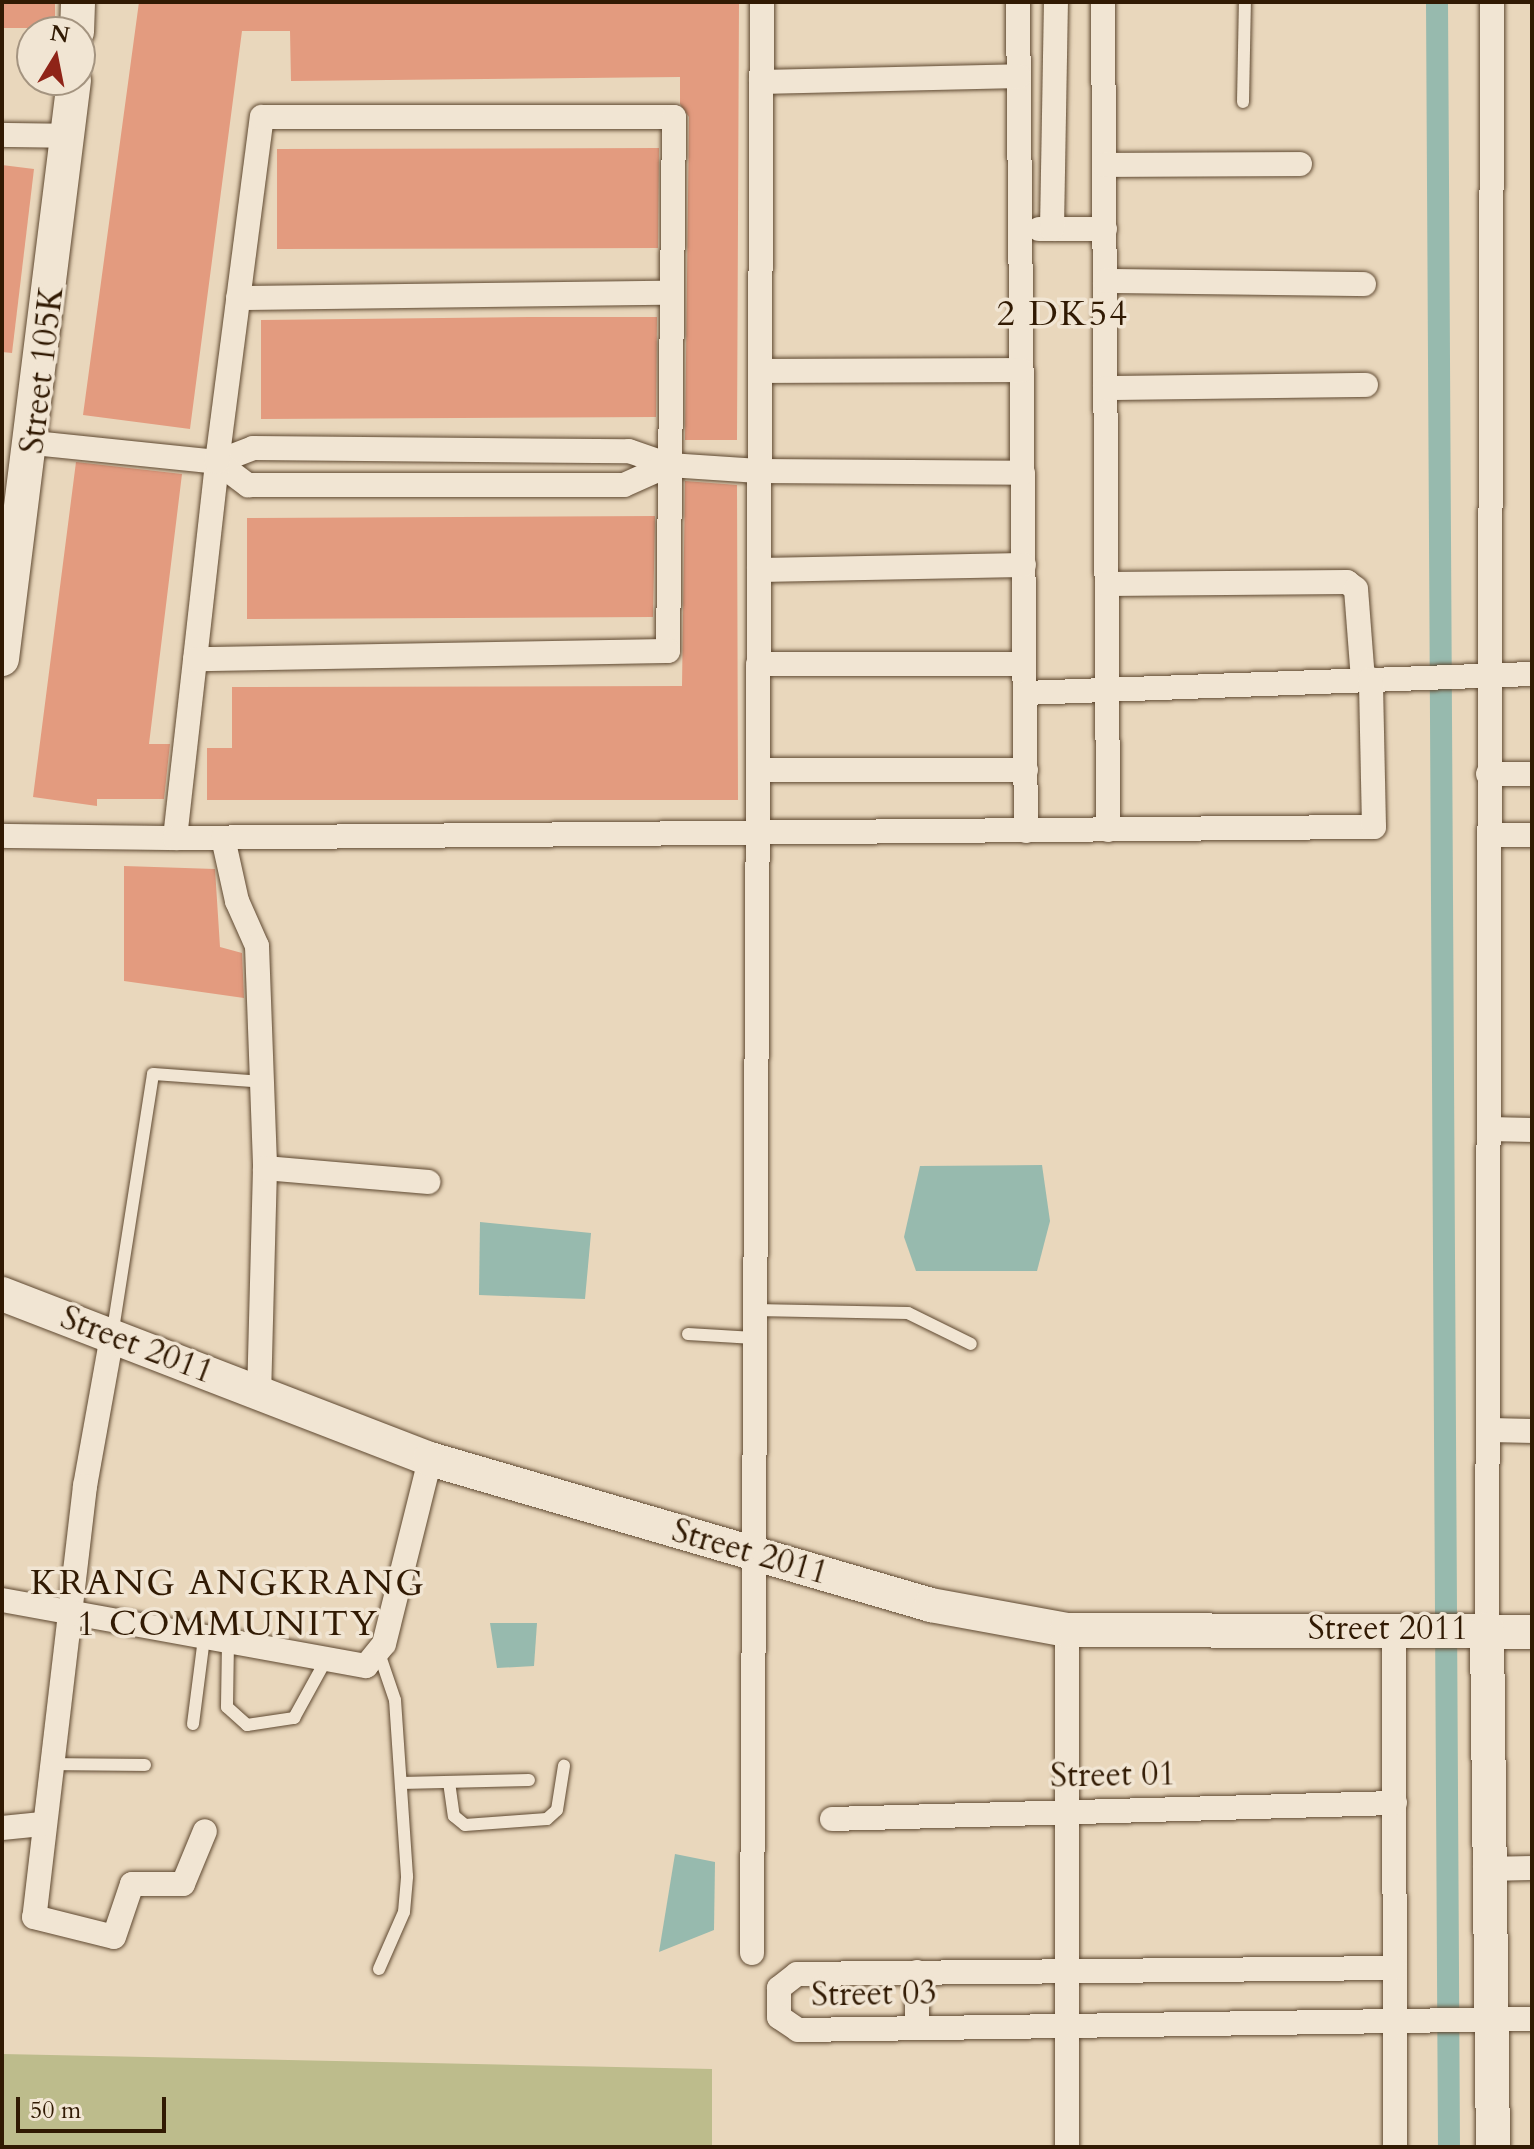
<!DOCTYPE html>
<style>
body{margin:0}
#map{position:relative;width:1534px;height:2149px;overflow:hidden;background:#e9d7bc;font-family:Cardo,serif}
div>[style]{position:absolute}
.green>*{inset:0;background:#bdbc8c}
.water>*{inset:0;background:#97baae}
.canal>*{height:22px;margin:-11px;padding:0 11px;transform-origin:11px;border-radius:11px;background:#97baae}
.building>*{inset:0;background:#e39b7f}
.roads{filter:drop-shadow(0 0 2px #5f4931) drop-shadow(0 0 2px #5f4931)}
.lane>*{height:12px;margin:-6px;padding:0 6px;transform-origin:6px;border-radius:6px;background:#f1e5d3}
.street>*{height:24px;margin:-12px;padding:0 12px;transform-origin:12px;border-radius:12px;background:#f1e5d3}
.secondary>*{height:34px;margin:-17px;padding:0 17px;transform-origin:17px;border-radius:17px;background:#f1e5d3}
span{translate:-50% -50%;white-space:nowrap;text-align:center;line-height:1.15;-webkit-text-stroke:7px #f1e5d3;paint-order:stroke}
.street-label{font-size:34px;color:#311a03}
.neighbourhood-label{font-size:36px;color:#311a03;letter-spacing:2px}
.frame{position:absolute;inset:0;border:4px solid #311a03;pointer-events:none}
.north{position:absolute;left:16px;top:16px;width:80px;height:80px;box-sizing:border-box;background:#f1e5d3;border:2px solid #a49480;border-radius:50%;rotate:10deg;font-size:22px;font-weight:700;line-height:32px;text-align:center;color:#311a03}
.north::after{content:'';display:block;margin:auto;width:28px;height:36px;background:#8f2418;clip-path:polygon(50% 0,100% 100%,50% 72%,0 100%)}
.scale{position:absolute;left:16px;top:2097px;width:150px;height:36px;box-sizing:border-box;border:4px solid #311a03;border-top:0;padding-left:10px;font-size:24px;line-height:28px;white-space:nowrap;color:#311a03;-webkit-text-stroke:6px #f1e5d3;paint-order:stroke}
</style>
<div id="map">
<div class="green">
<i style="clip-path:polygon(2px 2054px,712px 2069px,712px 2147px,2px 2147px)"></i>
</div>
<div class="water">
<i style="clip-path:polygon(1042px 1165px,1050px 1221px,1037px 1271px,916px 1271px,904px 1237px,920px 1166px)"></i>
<i style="clip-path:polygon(480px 1222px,591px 1233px,585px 1299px,479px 1295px)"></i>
<i style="clip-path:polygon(490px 1623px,537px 1623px,534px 1666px,497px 1668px)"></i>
<i style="clip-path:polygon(675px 1854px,715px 1862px,714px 1930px,659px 1952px)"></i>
</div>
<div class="canal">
<i style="left:1437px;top:2px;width:2145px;rotate:89.68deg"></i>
</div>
<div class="building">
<i style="clip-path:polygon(2px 2px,55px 2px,55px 28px,2px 28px)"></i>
<i style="clip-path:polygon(139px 2px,739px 2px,737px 440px,685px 440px,689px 117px,680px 104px,680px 77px,291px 81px,290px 31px,242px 31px,190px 429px,83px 415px)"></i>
<i style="clip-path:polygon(659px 148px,658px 248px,277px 249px,277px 149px)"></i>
<i style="clip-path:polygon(2px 165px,34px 169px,12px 353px,2px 352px)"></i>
<i style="clip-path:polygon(529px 317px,657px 317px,656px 417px,261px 419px,261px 320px)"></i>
<i style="clip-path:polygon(76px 462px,182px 474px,149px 744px,170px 744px,164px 799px,97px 799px,97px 806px,33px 797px)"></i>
<i style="clip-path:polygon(685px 481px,737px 485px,738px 800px,207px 800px,207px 748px,232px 748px,232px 687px,682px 686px)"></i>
<i style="clip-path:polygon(655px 516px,653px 617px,247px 619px,247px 518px)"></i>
<i style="clip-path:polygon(124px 866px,215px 869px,220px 947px,242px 953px,244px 998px,124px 981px)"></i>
</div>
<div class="roads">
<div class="lane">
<i style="left:1243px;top:102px;width:100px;rotate:-88.9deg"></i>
<i style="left:755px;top:1310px;width:153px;rotate:1.1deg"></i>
<i style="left:908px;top:1313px;width:70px;rotate:26.2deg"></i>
<i style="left:688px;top:1334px;width:66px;rotate:3.5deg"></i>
<i style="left:112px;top:1336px;width:265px;rotate:-81.1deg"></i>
<i style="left:153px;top:1074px;width:111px;rotate:4.1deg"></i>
<i style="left:228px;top:1642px;width:65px;rotate:90.9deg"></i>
<i style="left:227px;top:1707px;width:27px;rotate:42deg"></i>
<i style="left:247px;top:1725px;width:48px;rotate:-8.5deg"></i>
<i style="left:294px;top:1718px;width:66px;rotate:-61.1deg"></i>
<i style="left:193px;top:1724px;width:87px;rotate:-82.7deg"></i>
<i style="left:50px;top:1764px;width:95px;rotate:0.6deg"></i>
<i style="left:449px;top:1782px;width:34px;rotate:82deg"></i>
<i style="left:454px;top:1816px;width:14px;rotate:39deg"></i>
<i style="left:465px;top:1825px;width:82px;rotate:-4.2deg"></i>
<i style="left:547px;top:1819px;width:13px;rotate:-42deg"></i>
<i style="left:557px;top:1810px;width:45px;rotate:-81deg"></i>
<i style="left:401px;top:1783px;width:128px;rotate:-1.3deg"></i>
<i style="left:379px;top:1969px;width:62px;rotate:-66.3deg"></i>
<i style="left:404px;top:1912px;width:36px;rotate:-85deg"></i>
<i style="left:407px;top:1876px;width:176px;rotate:-93.9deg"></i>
<i style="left:395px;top:1700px;width:46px;rotate:-108.8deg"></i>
</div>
<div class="street">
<i style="left:1018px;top:2px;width:829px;rotate:89.45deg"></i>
<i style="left:1103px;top:2px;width:828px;rotate:89.65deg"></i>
<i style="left:761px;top:82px;width:258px;rotate:-1.3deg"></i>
<i style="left:2px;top:135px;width:68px;rotate:0.8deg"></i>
<i style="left:1104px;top:165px;width:196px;rotate:-0.3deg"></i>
<i style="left:1039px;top:229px;width:66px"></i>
<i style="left:1052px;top:229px;width:227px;rotate:-89deg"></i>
<i style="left:1105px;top:281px;width:259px;rotate:0.7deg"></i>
<i style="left:238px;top:298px;width:433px;rotate:-0.7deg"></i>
<i style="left:760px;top:371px;width:261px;rotate:-0.2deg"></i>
<i style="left:1105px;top:388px;width:261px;rotate:-0.7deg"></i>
<i style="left:34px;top:443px;width:184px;rotate:5.9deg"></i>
<i style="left:217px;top:462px;width:39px;rotate:-21deg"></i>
<i style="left:253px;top:448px;width:376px;rotate:0.5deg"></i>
<i style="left:629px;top:451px;width:42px;rotate:19.3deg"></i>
<i style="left:669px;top:465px;width:90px;rotate:3.8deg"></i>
<i style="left:759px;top:471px;width:264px;rotate:0.4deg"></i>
<i style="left:217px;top:462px;width:39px;rotate:37deg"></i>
<i style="left:248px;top:485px;width:376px"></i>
<i style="left:624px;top:485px;width:49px;rotate:-24deg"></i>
<i style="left:759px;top:570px;width:265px;rotate:-1.1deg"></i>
<i style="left:1107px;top:584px;width:240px;rotate:-0.5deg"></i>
<i style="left:1347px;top:582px;width:11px;rotate:38deg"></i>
<i style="left:1356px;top:589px;width:90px;rotate:85.6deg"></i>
<i style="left:758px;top:664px;width:266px"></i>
<i style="left:1025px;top:693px;width:507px;rotate:-2.15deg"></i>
<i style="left:758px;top:770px;width:268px"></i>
<i style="left:1488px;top:774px;width:44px"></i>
<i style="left:1489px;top:835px;width:43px"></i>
<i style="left:2px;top:836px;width:173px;rotate:0.7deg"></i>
<i style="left:175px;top:838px;width:378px;rotate:-83.6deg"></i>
<i style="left:217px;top:462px;width:348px;rotate:-82.6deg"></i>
<i style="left:262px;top:117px;width:412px"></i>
<i style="left:674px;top:117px;width:534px;rotate:90.64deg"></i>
<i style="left:668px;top:651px;width:473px;rotate:179deg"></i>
<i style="left:175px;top:838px;width:1199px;rotate:-0.53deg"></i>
<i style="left:1374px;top:827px;width:148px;rotate:-91.2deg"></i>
<i style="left:223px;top:838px;width:65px;rotate:77.5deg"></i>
<i style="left:237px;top:901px;width:49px;rotate:66deg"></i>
<i style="left:257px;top:946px;width:222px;rotate:87.9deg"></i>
<i style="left:265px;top:1168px;width:223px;rotate:91.5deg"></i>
<i style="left:1490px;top:1129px;width:42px;rotate:1.4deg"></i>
<i style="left:265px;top:1168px;width:164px;rotate:4.9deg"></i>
<i style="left:112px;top:1336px;width:152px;rotate:100.2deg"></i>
<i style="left:85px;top:1486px;width:434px;rotate:96.7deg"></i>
<i style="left:34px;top:1917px;width:82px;rotate:14deg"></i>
<i style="left:114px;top:1937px;width:56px;rotate:-71.2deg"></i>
<i style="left:132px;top:1884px;width:51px"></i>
<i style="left:183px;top:1884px;width:57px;rotate:-67.5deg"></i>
<i style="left:1492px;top:1430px;width:40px;rotate:1.4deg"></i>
<i style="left:2px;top:1600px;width:370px;rotate:10.3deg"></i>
<i style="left:366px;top:1666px;width:28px;rotate:-51deg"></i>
<i style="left:384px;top:1644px;width:191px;rotate:-76deg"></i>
<i style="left:1394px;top:1629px;width:518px;rotate:89.89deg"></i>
<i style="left:1487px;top:1629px;width:1627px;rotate:-89.82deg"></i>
<i style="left:1067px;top:1630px;width:517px;rotate:90deg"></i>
<i style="left:832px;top:1819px;width:563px;rotate:-1.63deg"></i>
<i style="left:2px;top:1828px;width:40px;rotate:-5.7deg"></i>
<i style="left:1485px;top:1869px;width:47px;rotate:-1.2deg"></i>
<i style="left:752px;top:1953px;width:1951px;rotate:-89.71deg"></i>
<i style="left:1395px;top:1968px;width:598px;rotate:179.43deg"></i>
<i style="left:797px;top:1974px;width:23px;rotate:142deg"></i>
<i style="left:779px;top:1988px;width:29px;rotate:90deg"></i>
<i style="left:779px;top:2017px;width:23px;rotate:34deg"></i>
<i style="left:798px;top:2030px;width:734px;rotate:-0.86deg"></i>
<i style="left:917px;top:1972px;width:56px;rotate:90deg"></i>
</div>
<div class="secondary">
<i style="left:77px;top:32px;width:30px;rotate:-88deg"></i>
<i style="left:2px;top:659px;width:583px;rotate:-82.91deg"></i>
<i style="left:2px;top:1294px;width:459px;rotate:21.1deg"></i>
<i style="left:430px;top:1459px;width:522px;rotate:16.25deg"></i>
<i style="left:931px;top:1605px;width:138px;rotate:10.4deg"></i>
<i style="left:1067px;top:1630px;width:465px;rotate:0.2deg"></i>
<i style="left:1487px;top:1629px;width:518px;rotate:89.34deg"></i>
</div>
</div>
<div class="street-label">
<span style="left:42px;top:370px;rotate:-83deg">Street 105K</span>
<span style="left:137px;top:1345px;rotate:21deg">Street 2011</span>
<span style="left:750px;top:1552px;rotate:16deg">Street 2011</span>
<span style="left:1388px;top:1629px">Street 2011</span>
<span style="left:1113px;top:1775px;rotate:-1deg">Street 01</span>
<span style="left:874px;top:1994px;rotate:-1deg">Street 03</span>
</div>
<div class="neighbourhood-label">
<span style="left:1063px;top:314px">2 DK54</span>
<span style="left:228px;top:1603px">KRANG ANGKRANG<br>1 COMMUNITY</span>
</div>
<div class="frame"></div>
<div class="north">N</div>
<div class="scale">50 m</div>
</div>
